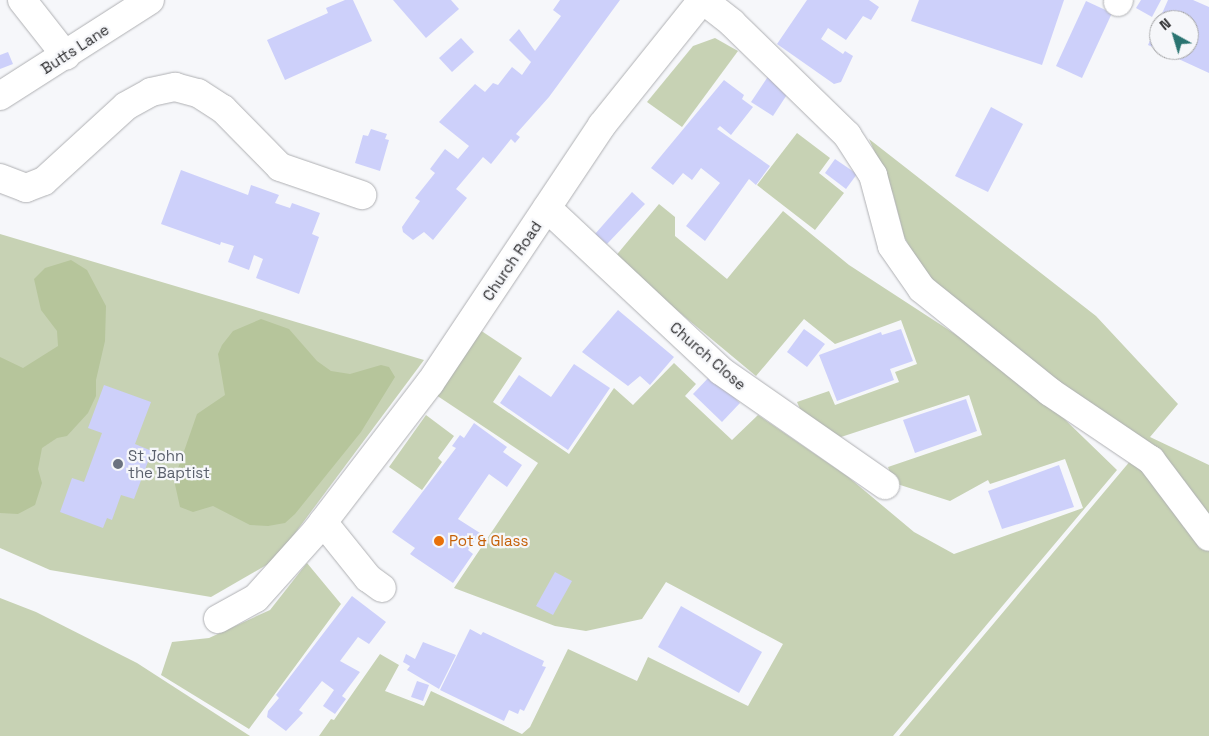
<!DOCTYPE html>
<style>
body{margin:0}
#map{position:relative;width:1209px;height:736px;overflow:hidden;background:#f6f7fa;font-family:"Space Grotesk",sans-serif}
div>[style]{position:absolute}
.green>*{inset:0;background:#c7d2b4}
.forest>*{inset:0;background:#b6c59b}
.building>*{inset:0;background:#cdd0fa}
.roads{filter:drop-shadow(0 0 1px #afb0b3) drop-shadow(0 0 1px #afb0b3)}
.minor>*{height:28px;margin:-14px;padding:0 14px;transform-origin:14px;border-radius:14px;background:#fff}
.dots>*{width:14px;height:14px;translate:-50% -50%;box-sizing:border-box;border:2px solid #f6f7fa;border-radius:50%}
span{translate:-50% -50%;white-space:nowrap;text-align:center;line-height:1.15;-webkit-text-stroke:4.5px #f6f7fa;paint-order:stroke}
.street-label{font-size:15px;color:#2c2c2e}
.worship-label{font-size:15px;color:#5b616d}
.left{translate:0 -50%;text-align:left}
.food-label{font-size:15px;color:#c56008}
.north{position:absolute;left:1149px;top:10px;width:50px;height:50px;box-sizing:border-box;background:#f6f7fa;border:1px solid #a5a6a8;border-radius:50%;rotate:321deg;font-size:14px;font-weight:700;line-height:20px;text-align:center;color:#2c2c2e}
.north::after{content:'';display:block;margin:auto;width:18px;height:22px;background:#2a7471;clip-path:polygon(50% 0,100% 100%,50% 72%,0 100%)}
</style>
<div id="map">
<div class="green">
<i style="clip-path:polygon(715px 38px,738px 51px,682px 127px,647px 102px,693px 46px)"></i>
<i style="clip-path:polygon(797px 133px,830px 158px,819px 173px,844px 193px,815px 230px,757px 185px)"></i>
<i style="clip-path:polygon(869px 139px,1096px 316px,1178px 404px,1150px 437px,1209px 465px,1209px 736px,899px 736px,1147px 441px,1085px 407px,939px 288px,919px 267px,904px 236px,893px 194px)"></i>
<i style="clip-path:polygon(659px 204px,675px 217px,675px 236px,727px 279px,783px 211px,849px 265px,998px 362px,1054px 409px,1117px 470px,893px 736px,319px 736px,331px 719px,334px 720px,380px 654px,399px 665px,385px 691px,424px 706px,431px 691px,522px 734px,530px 727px,568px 649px,637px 681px,648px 657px,748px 706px,783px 644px,666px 582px,642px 619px,586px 631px,555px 626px,454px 588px,538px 463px,436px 395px,480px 330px,522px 358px,493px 402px,569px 454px,614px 388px,633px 405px,674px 363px,696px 384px,685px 396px,732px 440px,758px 415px,847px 476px,914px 532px,954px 554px,1083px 508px,1065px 459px,990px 484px,988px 480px,950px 501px,894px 483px,888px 467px,982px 435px,969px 395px,841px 437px,803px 416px,797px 402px,829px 391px,835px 405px,899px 382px,895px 372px,917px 364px,901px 320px,835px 344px,804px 319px,756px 376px,614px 258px)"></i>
<i style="clip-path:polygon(0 234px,424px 360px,275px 560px,211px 597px,50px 570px,0 548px)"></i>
<i style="clip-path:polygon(426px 415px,454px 436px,438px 458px,442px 462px,422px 490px,389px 467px)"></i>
<i style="clip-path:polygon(307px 563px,341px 604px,249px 729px,161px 675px,172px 642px,209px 638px,270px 610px)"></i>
<i style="clip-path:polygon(0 598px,36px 612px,137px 663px,250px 736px,0 736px)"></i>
</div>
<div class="forest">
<i style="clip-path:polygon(71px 260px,87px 270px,106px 306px,105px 341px,96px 380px,96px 396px,88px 413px,67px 436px,57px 438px,42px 448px,38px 469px,42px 483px,35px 505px,18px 514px,0 513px,0 357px,23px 368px,58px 346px,57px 331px,41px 310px,34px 279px,45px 268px)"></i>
<i style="clip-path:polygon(261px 319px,289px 329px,317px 361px,331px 371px,350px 374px,381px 365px,389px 367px,395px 377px,361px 432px,295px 514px,285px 523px,268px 526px,250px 525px,213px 506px,193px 512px,180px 507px,174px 480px,197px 414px,225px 395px,218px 354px,222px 345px,233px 331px)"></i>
</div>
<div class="building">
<i style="clip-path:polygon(345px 0,353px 0,372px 41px,285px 80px,267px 40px,328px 13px,326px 8px)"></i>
<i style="clip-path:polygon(393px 0,451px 0,459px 9px,426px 38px)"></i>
<i style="clip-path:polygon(560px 0,620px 0,549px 97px,516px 134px,520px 137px,515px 143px,511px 139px,491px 164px,483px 157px,456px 189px,467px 198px,433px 240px,424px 232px,413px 240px,403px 232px,402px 227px,420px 201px,415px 198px,435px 173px,430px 169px,445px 149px,458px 159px,469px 146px,439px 122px,475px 84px,485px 92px,493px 83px,498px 85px,512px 67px,522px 75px,531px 62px,509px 40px,519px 29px,535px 51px,561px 16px,553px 10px)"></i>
<i style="clip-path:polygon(807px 0,869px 0,879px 7px,871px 20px,863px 16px,846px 40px,828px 28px,821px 39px,843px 54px,845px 51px,853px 56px,841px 82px,834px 84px,777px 44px)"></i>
<i style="clip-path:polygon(919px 0,1064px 0,1042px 65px,911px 21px)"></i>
<i style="clip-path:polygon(1141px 0,1161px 0,1152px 17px,1136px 8px)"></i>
<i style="clip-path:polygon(1168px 0,1193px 0,1209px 7px,1209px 73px,1159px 50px,1189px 50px,1189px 20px,1159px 20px,1159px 50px,1148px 45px)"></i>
<i style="clip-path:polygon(1086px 1px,1112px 13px,1082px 78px,1056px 66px)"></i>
<i style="clip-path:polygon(461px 38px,474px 52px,452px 72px,439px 58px)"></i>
<i style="clip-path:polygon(8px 52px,13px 64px,0 69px,0 55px)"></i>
<i style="clip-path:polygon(769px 75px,790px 90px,773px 116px,751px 102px)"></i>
<i style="clip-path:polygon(724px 80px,744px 95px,742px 99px,753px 107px,731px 135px,720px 126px,717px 129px,770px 166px,756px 185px,749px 179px,705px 241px,686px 226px,720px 183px,701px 168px,692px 180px,683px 173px,673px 185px,651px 168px)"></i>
<i style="clip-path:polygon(991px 107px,1023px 124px,988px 192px,955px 176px)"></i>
<i style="clip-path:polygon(371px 129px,387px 134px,385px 139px,389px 140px,380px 171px,355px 163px,363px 135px,368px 136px)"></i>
<i style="clip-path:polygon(835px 159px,857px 174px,846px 189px,825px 173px)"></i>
<i style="clip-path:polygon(181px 170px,248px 195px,251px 185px,279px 195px,275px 203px,290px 208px,292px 203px,320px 213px,312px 234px,319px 237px,299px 294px,256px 278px,263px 259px,254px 255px,249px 270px,228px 262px,234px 246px,221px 242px,220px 245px,161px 224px)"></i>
<i style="clip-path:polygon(632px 192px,645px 204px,607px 244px,595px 234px)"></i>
<i style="clip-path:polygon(618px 310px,674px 357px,650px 385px,640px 376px,628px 386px,582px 352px)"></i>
<i style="clip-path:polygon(804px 329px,825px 344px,807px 367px,787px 352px)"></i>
<i style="clip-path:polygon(901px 329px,913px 361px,890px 369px,894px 380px,837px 401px,819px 355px,881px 332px,882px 335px)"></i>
<i style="clip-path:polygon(574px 364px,610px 388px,568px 450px,500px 403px,519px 375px,551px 397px)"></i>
<i style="clip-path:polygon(711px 375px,740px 403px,722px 422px,693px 394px)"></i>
<i style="clip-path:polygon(104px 385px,151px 402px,135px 444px,152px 451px,134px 499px,121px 495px,112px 520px,107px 518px,103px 528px,60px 512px,72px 478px,84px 482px,102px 433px,88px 428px)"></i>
<i style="clip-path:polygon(966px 399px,977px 431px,915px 453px,903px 420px)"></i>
<i style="clip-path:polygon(474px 423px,507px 447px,503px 452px,522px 465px,507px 487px,489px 474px,458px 519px,480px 533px,468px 550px,473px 554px,453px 583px,410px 554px,415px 548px,392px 532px,456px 448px,452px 446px,460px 435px,464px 438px)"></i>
<i style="clip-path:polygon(1059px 465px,1074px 507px,1002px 529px,988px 491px)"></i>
<i style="clip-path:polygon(555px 572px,572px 581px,553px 615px,536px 606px)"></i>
<i style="clip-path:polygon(352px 596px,386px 622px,369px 644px,358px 637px,340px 661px,360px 672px,342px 696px,346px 699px,335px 714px,323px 706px,334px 690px,322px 681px,299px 710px,303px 713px,286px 731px,267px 717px,268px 711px,279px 698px,276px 695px)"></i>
<i style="clip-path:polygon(681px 606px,762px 652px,739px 693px,658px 647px)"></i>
<i style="clip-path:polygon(470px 629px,481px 635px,483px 632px,544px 661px,542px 666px,546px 667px,524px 711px,520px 709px,518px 714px,509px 710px,504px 721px,440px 690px)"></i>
<i style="clip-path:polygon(423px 642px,456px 655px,439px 689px,407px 670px,410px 666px,403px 662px,406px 654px,415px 659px)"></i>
<i style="clip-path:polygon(417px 681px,429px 685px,423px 701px,411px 697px)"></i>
</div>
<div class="roads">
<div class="minor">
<i style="left:22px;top:0;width:71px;rotate:51.8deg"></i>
<i style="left:703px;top:0;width:37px;rotate:38deg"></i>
<i style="left:732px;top:23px;width:161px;rotate:44.2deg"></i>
<i style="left:847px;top:135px;width:48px;rotate:57deg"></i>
<i style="left:873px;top:175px;width:73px;rotate:75deg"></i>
<i style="left:892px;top:246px;width:52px;rotate:55.1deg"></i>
<i style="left:922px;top:289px;width:164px;rotate:38.8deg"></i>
<i style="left:1050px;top:392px;width:122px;rotate:34deg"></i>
<i style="left:1151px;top:460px;width:96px;rotate:53deg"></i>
<i style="left:1118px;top:2px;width:2px;rotate:-63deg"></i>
<i style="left:0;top:96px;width:178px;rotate:-32.6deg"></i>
<i style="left:0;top:178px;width:28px;rotate:21deg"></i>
<i style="left:26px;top:188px;width:19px;rotate:-21deg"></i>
<i style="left:44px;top:181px;width:111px;rotate:-42.4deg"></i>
<i style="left:126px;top:106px;width:29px;rotate:-29deg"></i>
<i style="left:151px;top:92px;width:25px;rotate:-12deg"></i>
<i style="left:175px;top:87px;width:24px;rotate:15deg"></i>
<i style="left:198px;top:93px;width:30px;rotate:33deg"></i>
<i style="left:223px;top:109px;width:81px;rotate:45.5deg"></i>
<i style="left:280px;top:167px;width:87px;rotate:18.9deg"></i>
<i style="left:547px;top:208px;width:238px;rotate:43.1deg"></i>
<i style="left:721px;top:371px;width:200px;rotate:34.8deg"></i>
<i style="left:323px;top:522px;width:72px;rotate:51.2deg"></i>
<i style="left:368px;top:578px;width:17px;rotate:36deg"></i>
<i style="left:218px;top:619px;width:43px;rotate:-28.9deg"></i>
<i style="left:256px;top:598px;width:91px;rotate:-48.1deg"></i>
<i style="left:317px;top:530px;width:185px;rotate:-52.5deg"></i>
<i style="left:430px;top:383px;width:310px;rotate:-56.3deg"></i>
<i style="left:602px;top:125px;width:160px;rotate:-51.3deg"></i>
</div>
</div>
<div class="dots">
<i style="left:118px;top:464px;background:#6b7280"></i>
<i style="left:439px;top:541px;background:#e8710a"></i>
</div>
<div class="street-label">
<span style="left:75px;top:49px;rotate:-33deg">Butts Lane</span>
<span style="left:512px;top:261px;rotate:-56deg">Church Road</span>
<span style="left:708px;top:356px;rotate:41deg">Church Close</span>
</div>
<div class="worship-label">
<span class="left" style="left:128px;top:464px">St John<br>the Baptist</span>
</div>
<div class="food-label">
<span class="left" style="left:449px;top:541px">Pot &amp; Glass</span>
</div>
<div class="north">N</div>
</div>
